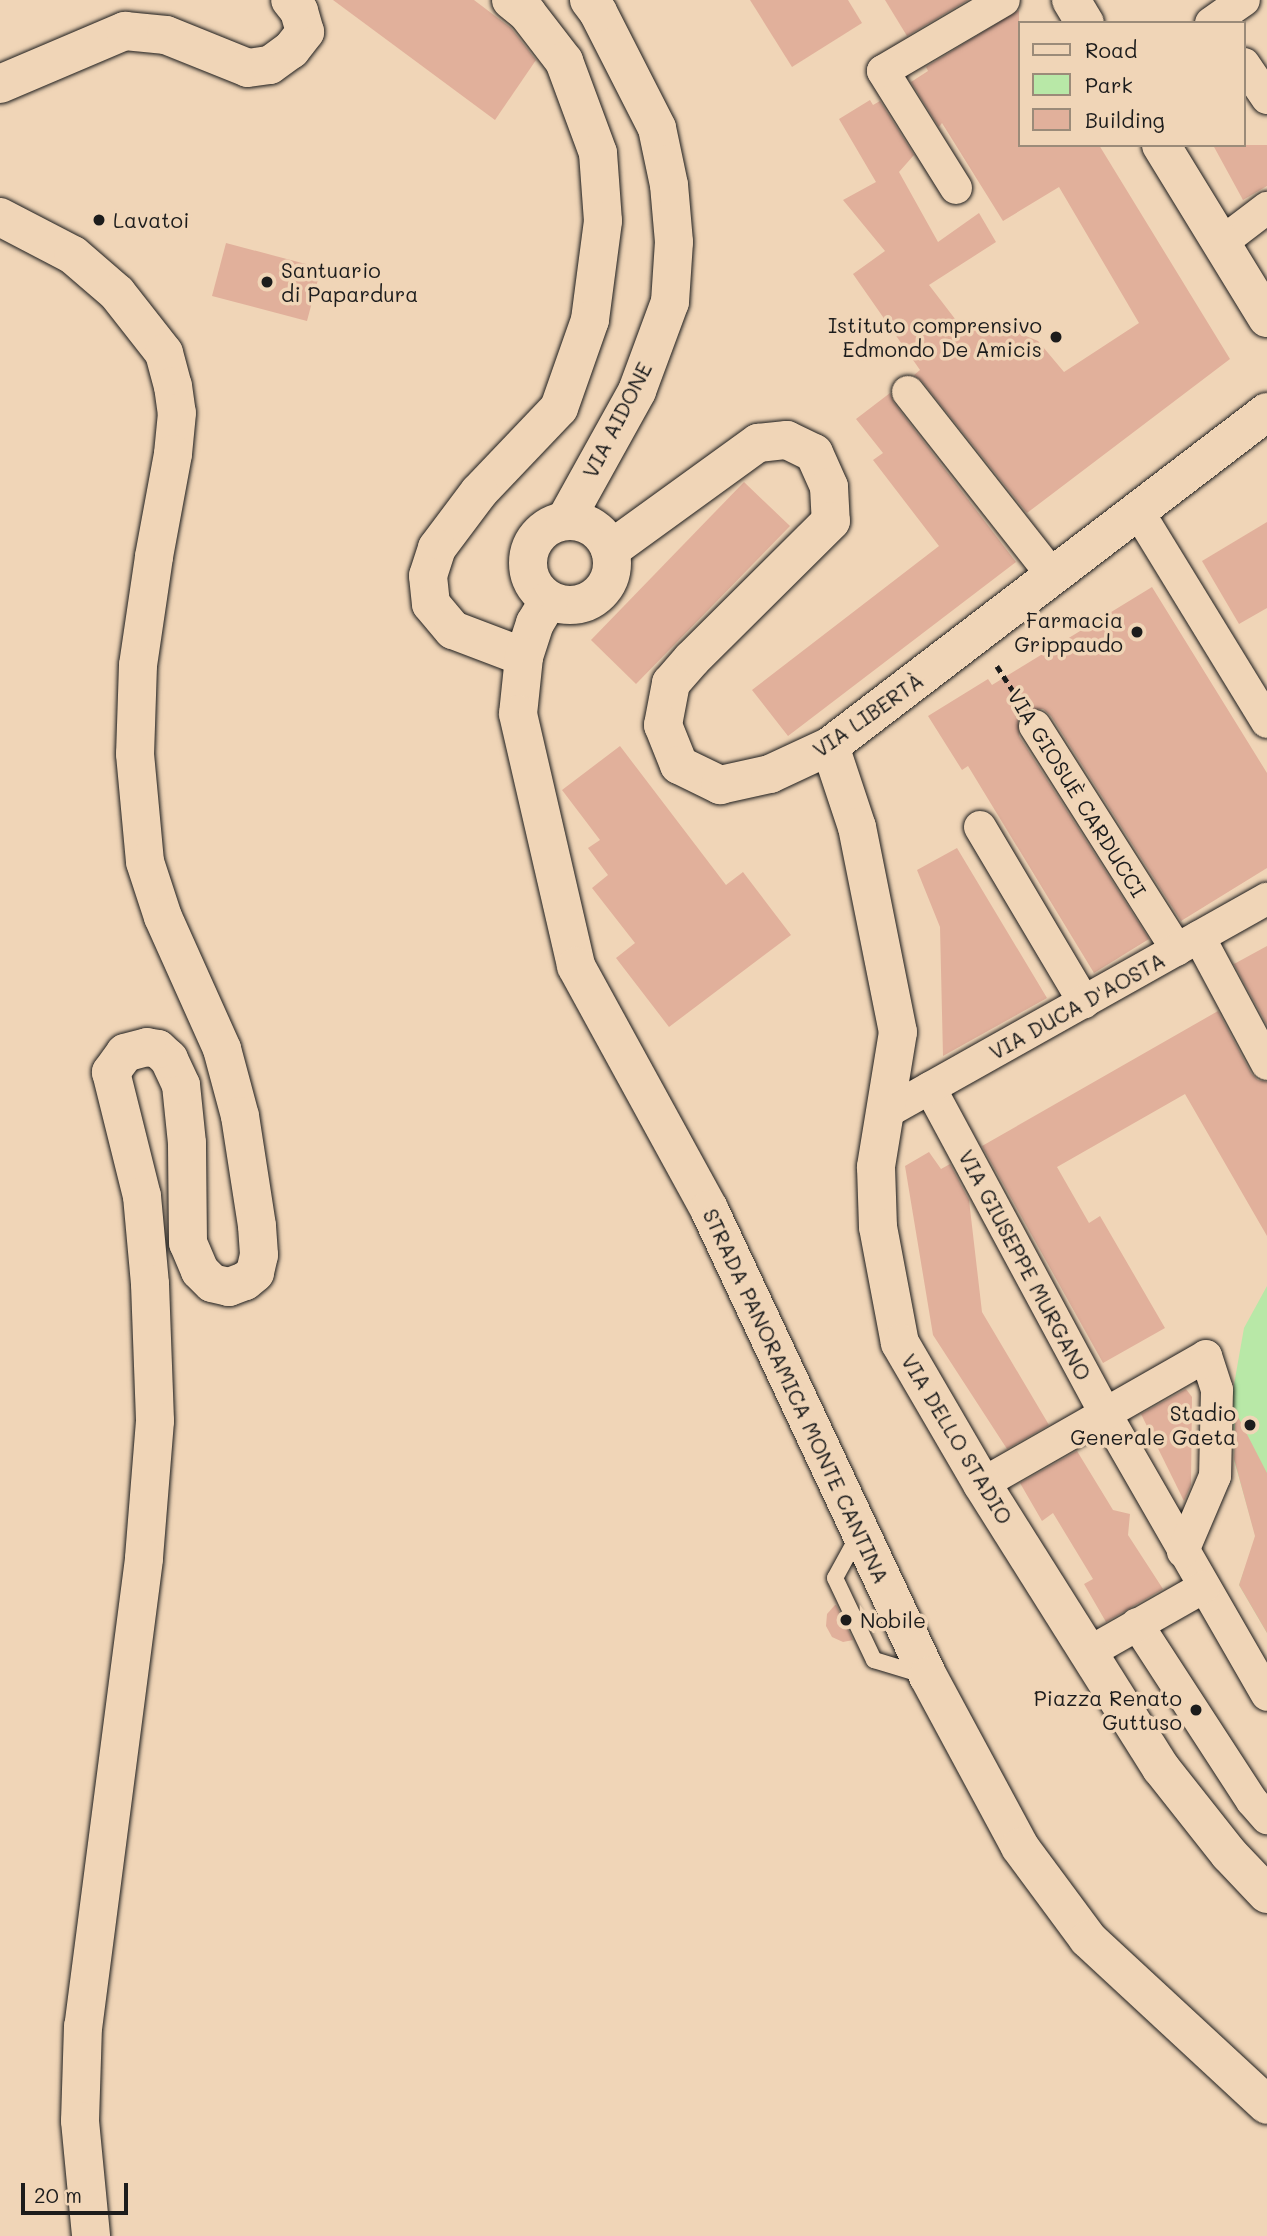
<!DOCTYPE html>
<meta charset="utf-8">
<style>
body{margin:0}
#map{position:relative;width:1267px;height:2236px;overflow:hidden;background:#f0d5b7;font-family:Mali,sans-serif}
div>[style]{position:absolute}
.green>*{inset:0;background:#b8e8a7}
.building>*{inset:0;background:#e1b09b}
.path>*{height:4.5px;margin-top:-2.25px;transform-origin:0;background:repeating-linear-gradient(90deg,#1c1c1c 0 7px,transparent 0 12px)}
.roads{filter:drop-shadow(0 0 2px #1c1c1c) drop-shadow(0 0 2px #1c1c1c)}
.lane>*{height:16px;margin:-8px;padding:0 8px;transform-origin:8px;border-radius:8px;background:#f0d5b7}
.street>*{height:32px;margin:-16px;padding:0 16px;transform-origin:16px;border-radius:16px;background:#f0d5b7}
.secondary>*{height:38px;margin:-19px;padding:0 19px;transform-origin:19px;border-radius:19px;background:#f0d5b7}
.secondary>.ring{margin:-19px;padding:0;box-sizing:content-box;background:none;border:38px solid #f0d5b7;border-radius:50%}
.dots>*{width:19px;height:19px;translate:-50% -50%;box-sizing:border-box;border:4px solid #f0d5b7;border-radius:50%}
span{translate:-50% -50%;white-space:nowrap;text-align:center;line-height:1.15;-webkit-text-stroke:7px #f0d5b7;paint-order:stroke}
.poi-label{font-size:21px;color:#1c1c1c}
.left{translate:0 -50%;text-align:left}
.right{translate:-100% -50%;text-align:right}
.street-label{font-size:21px;color:#1c1c1c}
.legend{position:absolute;left:1018px;top:21px;width:228px;height:126px;box-sizing:border-box;background:#f0d5b7;border:2px solid #9b8b79;margin:0;padding:9px 12px;list-style:none;font-size:21px;color:#1c1c1c}
.legend li{display:flex;align-items:center;gap:14px;height:35px}
.legend b{width:35px;border:2px solid #9b8b79}
.scale{position:absolute;left:21px;top:2183px;width:107px;height:32px;box-sizing:border-box;border:4px solid #1c1c1c;border-top:0;padding-left:9px;font-size:21px;line-height:24px;white-space:nowrap;color:#1c1c1c;-webkit-text-stroke:5px #f0d5b7;paint-order:stroke}
</style>
<div id="map">
<div class="green">
<i style="clip-path:polygon(1267px 1286px,1267px 1633px,1239px 1585px,1245px 1568px,1267px 1551px,1255px 1534px,1234px 1460px,1233px 1390px,1244px 1328px)"></i>
</div>
<div class="building">
<i style="clip-path:polygon(333px 0,474px 0,511px 28px,536px 60px,495px 120px)"></i>
<i style="clip-path:polygon(750px 0,848px 0,862px 23px,792px 67px)"></i>
<i style="clip-path:polygon(885px 0,968px 0,907px 36px)"></i>
<i style="clip-path:polygon(1019px 10px,1020px 145px,1099px 145px,1230px 359px,1027px 513px,922px 381px,914px 375px,920px 370px,853px 274px,885px 251px,843px 200px,876px 182px,839px 119px,870px 100px,873px 105px,880px 101px,914px 155px,899px 172px,938px 242px,979px 213px,996px 242px,929px 285px,962px 328px,1007px 328px,1038px 341px,1064px 372px,1139px 323px,1059px 187px,1003px 221px,942px 123px,939px 127px,911px 82px,928px 71px,926px 67px)"></i>
<i style="clip-path:polygon(1213px 145px,1267px 145px,1267px 186px,1243px 200px)"></i>
<i style="clip-path:polygon(226px 243px,321px 268px,307px 321px,212px 296px)"></i>
<i style="clip-path:polygon(890px 393px,894px 403px,1016px 562px,788px 736px,752px 690px,939px 546px,873px 460px,883px 453px,856px 419px)"></i>
<i style="clip-path:polygon(744px 482px,790px 526px,636px 684px,591px 640px)"></i>
<i style="clip-path:polygon(1267px 522px,1267px 608px,1239px 624px,1202px 561px)"></i>
<i style="clip-path:polygon(1152px 587px,1267px 773px,1267px 868px,1181px 921px,1051px 716px,1043px 709px,1026px 710px,1018px 718px,1019px 736px,1149px 939px,1094px 973px,968px 766px,962px 770px,928px 716px,988px 679px,992px 685px)"></i>
<i style="clip-path:polygon(620px 746px,726px 885px,743px 872px,791px 935px,669px 1027px,616px 958px,635px 943px,592px 888px,608px 875px,588px 848px,600px 840px,562px 790px)"></i>
<i style="clip-path:polygon(957px 848px,1047px 998px,943px 1056px,940px 927px,917px 870px)"></i>
<i style="clip-path:polygon(1267px 946px,1267px 1025px,1234px 964px)"></i>
<i style="clip-path:polygon(1218px 1011px,1251px 1073px,1258px 1080px,1267px 1082px,1267px 1236px,1185px 1094px,1057px 1167px,1089px 1223px,1100px 1216px,1165px 1328px,1103px 1363px,982px 1146px)"></i>
<i style="clip-path:polygon(929px 1152px,941px 1169px,950px 1164px,969px 1200px,982px 1312px,1049px 1425px,1007px 1449px,933px 1335px,905px 1166px)"></i>
<i style="clip-path:polygon(1186px 1389px,1192px 1397px,1191px 1485px,1184px 1501px,1141px 1414px)"></i>
<i style="clip-path:polygon(1235px 1411px,1267px 1473px,1267px 1633px,1239px 1585px,1255px 1536px,1234px 1459px)"></i>
<i style="clip-path:polygon(1077px 1451px,1113px 1510px,1130px 1514px,1128px 1535px,1163px 1589px,1106px 1622px,1084px 1584px,1093px 1579px,1053px 1513px,1042px 1521px,1020px 1483px)"></i>
<i style="clip-path:polygon(835px 1605px,836px 1605px,853px 1640px,843px 1642px,832px 1637px,826px 1626px,827px 1614px)"></i>
</div>
<div class="path">
<i style="left:997px;top:666px;width:40px;rotate:57.1deg"></i>
</div>
<div class="roads">
<div class="lane">
<i style="left:858px;top:1536px;width:48px;rotate:118.7deg"></i>
<i style="left:835px;top:1578px;width:91px;rotate:64.6deg"></i>
<i style="left:874px;top:1660px;width:51px;rotate:17deg"></i>
</div>
<div class="street">
<i style="left:1211px;top:23px;width:40px;rotate:-34.9deg"></i>
<i style="left:1244px;top:64px;width:41px;rotate:55.9deg"></i>
<i style="left:956px;top:188px;width:138px;rotate:-122deg"></i>
<i style="left:883px;top:71px;width:140px;rotate:-30.4deg"></i>
<i style="left:1221px;top:243px;width:58px;rotate:-37.3deg"></i>
<i style="left:908px;top:392px;width:234px;rotate:51.8deg"></i>
<i style="left:1139px;top:513px;width:245px;rotate:58.5deg"></i>
<i style="left:1035px;top:726px;width:265px;rotate:57.6deg"></i>
<i style="left:980px;top:827px;width:204px;rotate:59.3deg"></i>
<i style="left:1199px;top:937px;width:144px;rotate:61.8deg"></i>
<i style="left:930px;top:1088px;width:369px;rotate:61.7deg"></i>
<i style="left:1105px;top:1413px;width:325px;rotate:60.1deg"></i>
<i style="left:887px;top:1112px;width:436px;rotate:-29.3deg"></i>
<i style="left:982px;top:1484px;width:258px;rotate:-29.7deg"></i>
<i style="left:1206px;top:1356px;width:36px;rotate:72deg"></i>
<i style="left:1217px;top:1390px;width:86px;rotate:91.3deg"></i>
<i style="left:1215px;top:1476px;width:82px;rotate:113.1deg"></i>
<i style="left:1137px;top:1624px;width:211px;rotate:57deg"></i>
<i style="left:1252px;top:1801px;width:23px;rotate:49deg"></i>
<i style="left:1088px;top:1653px;width:133px;rotate:-29.6deg"></i>
</div>
<div class="secondary">
<i style="left:511px;top:0;width:21px;rotate:39deg"></i>
<i style="left:527px;top:13px;width:61px;rotate:52.4deg"></i>
<i style="left:564px;top:61px;width:98px;rotate:69.7deg"></i>
<i style="left:598px;top:153px;width:68px;rotate:85.8deg"></i>
<i style="left:603px;top:221px;width:100px;rotate:97.5deg"></i>
<i style="left:590px;top:320px;width:93px;rotate:109.4deg"></i>
<i style="left:559px;top:408px;width:116px;rotate:133.6deg"></i>
<i style="left:479px;top:492px;width:70px;rotate:126.9deg"></i>
<i style="left:437px;top:548px;width:29px;rotate:108deg"></i>
<i style="left:428px;top:576px;width:28px;rotate:84deg"></i>
<i style="left:431px;top:604px;width:34px;rotate:50deg"></i>
<i style="left:453px;top:630px;width:76px;rotate:20.8deg"></i>
<i style="left:1071px;top:0;width:27px;rotate:59deg"></i>
<i style="left:0;top:84px;width:136px;rotate:-23deg"></i>
<i style="left:125px;top:31px;width:41px;rotate:5.6deg"></i>
<i style="left:166px;top:35px;width:88px;rotate:21.9deg"></i>
<i style="left:248px;top:68px;width:22px;rotate:-8deg"></i>
<i style="left:270px;top:65px;width:26px;rotate:-36deg"></i>
<i style="left:291px;top:50px;width:23px;rotate:-52deg"></i>
<i style="left:305px;top:32px;width:22px;rotate:-106deg"></i>
<i style="left:299px;top:11px;width:14px;rotate:-129deg"></i>
<i style="left:1161px;top:145px;width:203px;rotate:58.5deg"></i>
<i style="left:0;top:217px;width:82px;rotate:27.5deg"></i>
<i style="left:73px;top:255px;width:58px;rotate:40.8deg"></i>
<i style="left:117px;top:293px;width:76px;rotate:51.9deg"></i>
<i style="left:164px;top:353px;width:34px;rotate:75deg"></i>
<i style="left:173px;top:386px;width:27px;rotate:82deg"></i>
<i style="left:177px;top:413px;width:41px;rotate:95.6deg"></i>
<i style="left:173px;top:454px;width:105px;rotate:100.5deg"></i>
<i style="left:154px;top:557px;width:109px;rotate:98.4deg"></i>
<i style="left:138px;top:665px;width:89px;rotate:91.9deg"></i>
<i style="left:135px;top:754px;width:108px;rotate:84.7deg"></i>
<i style="left:145px;top:862px;width:58px;rotate:71.9deg"></i>
<i style="left:163px;top:917px;width:145px;rotate:65.9deg"></i>
<i style="left:222px;top:1049px;width:69px;rotate:75deg"></i>
<i style="left:240px;top:1116px;width:111px;rotate:81.2deg"></i>
<i style="left:257px;top:1226px;width:29px;rotate:86deg"></i>
<i style="left:259px;top:1255px;width:18px;rotate:103deg"></i>
<i style="left:255px;top:1273px;width:13px;rotate:141deg"></i>
<i style="left:245px;top:1281px;width:17px;rotate:159deg"></i>
<i style="left:229px;top:1287px;width:17px;rotate:-167deg"></i>
<i style="left:212px;top:1283px;width:17px;rotate:-135deg"></i>
<i style="left:200px;top:1271px;width:30px;rotate:-113deg"></i>
<i style="left:188px;top:1243px;width:100px;rotate:-90.6deg"></i>
<i style="left:187px;top:1143px;width:58px;rotate:-95.9deg"></i>
<i style="left:181px;top:1085px;width:29px;rotate:-115deg"></i>
<i style="left:169px;top:1059px;width:15px;rotate:-138deg"></i>
<i style="left:158px;top:1049px;width:11px;rotate:-170deg"></i>
<i style="left:147px;top:1047px;width:23px;rotate:165deg"></i>
<i style="left:125px;top:1053px;width:24px;rotate:126deg"></i>
<i style="left:111px;top:1072px;width:128px;rotate:76deg"></i>
<i style="left:142px;top:1196px;width:88px;rotate:84.8deg"></i>
<i style="left:150px;top:1284px;width:137px;rotate:87.9deg"></i>
<i style="left:155px;top:1421px;width:138px;rotate:94.6deg"></i>
<i style="left:144px;top:1559px;width:471px;rotate:97.4deg"></i>
<i style="left:83px;top:2026px;width:95px;rotate:91.8deg"></i>
<i style="left:80px;top:2121px;width:116px;rotate:84.5deg"></i>
<i class="ring" style="left:528px;top:521px;width:46px;height:46px"></i>
<i style="left:565px;top:521px;width:149px;rotate:-61deg"></i>
<i style="left:637px;top:391px;width:95px;rotate:-69.7deg"></i>
<i style="left:670px;top:302px;width:60px;rotate:-86.2deg"></i>
<i style="left:674px;top:242px;width:57px;rotate:-95deg"></i>
<i style="left:669px;top:185px;width:58px;rotate:-101.9deg"></i>
<i style="left:657px;top:128px;width:130px;rotate:-117deg"></i>
<i style="left:598px;top:12px;width:15px;rotate:-127deg"></i>
<i style="left:610px;top:550px;width:183px;rotate:-35.9deg"></i>
<i style="left:758px;top:443px;width:29px;rotate:-6deg"></i>
<i style="left:787px;top:440px;width:30px;rotate:26deg"></i>
<i style="left:814px;top:453px;width:37px;rotate:66deg"></i>
<i style="left:829px;top:487px;width:34px;rotate:87deg"></i>
<i style="left:831px;top:521px;width:196px;rotate:135.2deg"></i>
<i style="left:692px;top:659px;width:32px;rotate:131deg"></i>
<i style="left:671px;top:683px;width:43px;rotate:100.8deg"></i>
<i style="left:663px;top:725px;width:43px;rotate:68.2deg"></i>
<i style="left:679px;top:765px;width:46px;rotate:26deg"></i>
<i style="left:720px;top:785px;width:51px;rotate:-12.4deg"></i>
<i style="left:770px;top:774px;width:66px;rotate:-25deg"></i>
<i style="left:830px;top:746px;width:550px;rotate:-37.39deg"></i>
<i style="left:549px;top:600px;width:27px;rotate:121deg"></i>
<i style="left:535px;top:623px;width:36px;rotate:108deg"></i>
<i style="left:524px;top:657px;width:57px;rotate:96deg"></i>
<i style="left:518px;top:714px;width:259px;rotate:77deg"></i>
<i style="left:576px;top:966px;width:277px;rotate:61.3deg"></i>
<i style="left:709px;top:1209px;width:516px;rotate:64.88deg"></i>
<i style="left:928px;top:1676px;width:194px;rotate:61.7deg"></i>
<i style="left:1020px;top:1847px;width:114px;rotate:53.5deg"></i>
<i style="left:1088px;top:1939px;width:244px;rotate:42.8deg"></i>
<i style="left:830px;top:746px;width:85px;rotate:71.6deg"></i>
<i style="left:857px;top:827px;width:209px;rotate:78.7deg"></i>
<i style="left:898px;top:1032px;width:137px;rotate:99.3deg"></i>
<i style="left:876px;top:1167px;width:60px;rotate:88.1deg"></i>
<i style="left:878px;top:1227px;width:118px;rotate:79.3deg"></i>
<i style="left:900px;top:1343px;width:163px;rotate:59.8deg"></i>
<i style="left:982px;top:1484px;width:336px;rotate:57.8deg"></i>
<i style="left:1161px;top:1768px;width:110px;rotate:51.7deg"></i>
<i style="left:1229px;top:1854px;width:55px;rotate:46.5deg"></i>
</div>
</div>
<div class="dots">
<i style="left:99px;top:220px;background:#1c1c1c"></i>
<i style="left:267px;top:282px;background:#1c1c1c"></i>
<i style="left:1056px;top:337px;background:#1c1c1c"></i>
<i style="left:1137px;top:632px;background:#1c1c1c"></i>
<i style="left:1250px;top:1425px;background:#1c1c1c"></i>
<i style="left:846px;top:1620px;background:#1c1c1c"></i>
<i style="left:1196px;top:1710px;background:#1c1c1c"></i>
</div>
<div class="poi-label">
<span class="left" style="left:113px;top:220px">Lavatoi</span>
<span class="left" style="left:281px;top:282px">Santuario<br>di Papardura</span>
<span class="right" style="left:1042px;top:337px">Istituto comprensivo<br>Edmondo De Amicis</span>
<span class="right" style="left:1123px;top:632px">Farmacia<br>Grippaudo</span>
<span class="right" style="left:1236px;top:1425px">Stadio<br>Generale Gaeta</span>
<span class="left" style="left:860px;top:1620px">Nobile</span>
<span class="right" style="left:1182px;top:1710px">Piazza Renato<br>Guttuso</span>
</div>
<div class="street-label">
<span style="left:617px;top:420px;rotate:-63deg">VIA AIDONE</span>
<span style="left:868px;top:715px;rotate:-35deg">VIA LIBERTÀ</span>
<span style="left:1077px;top:793px;rotate:58deg">VIA GIOSUÈ CARDUCCI</span>
<span style="left:1077px;top:1006px;rotate:-29deg">VIA DUCA D'AOSTA</span>
<span style="left:1025px;top:1265px;rotate:62deg">VIA GIUSEPPE MURGANO</span>
<span style="left:796px;top:1396px;rotate:65deg">STRADA PANORAMICA MONTE CANTINA</span>
<span style="left:957px;top:1439px;rotate:59deg">VIA DELLO STADIO</span>
</div>
<ul class="legend">
<li><b style="height:9px;background:#f0d5b7"></b>Road</li>
<li><b style="height:19px;background:#b8e8a7"></b>Park</li>
<li><b style="height:19px;background:#e1b09b"></b>Building</li>
</ul>
<div class="scale">20 m</div>
</div>
